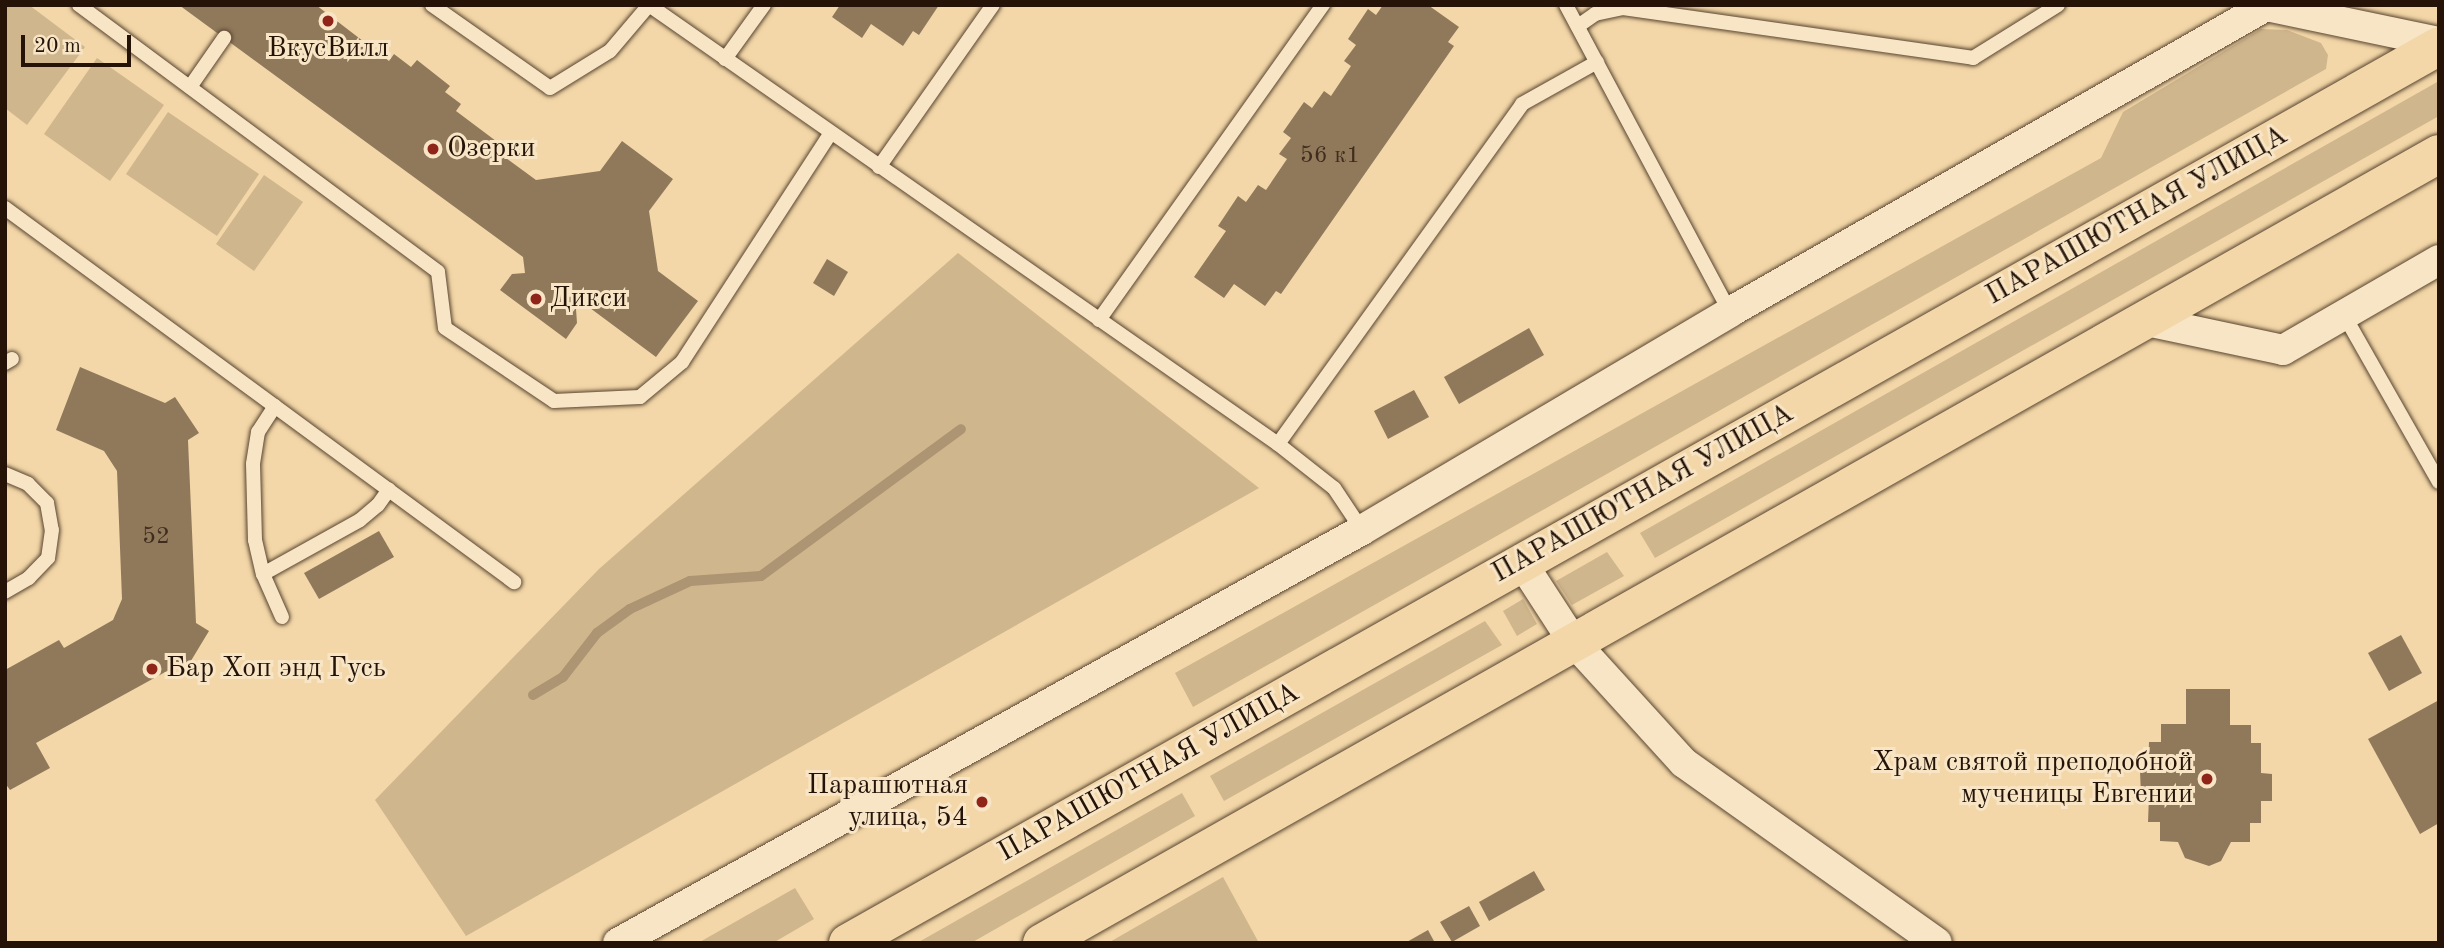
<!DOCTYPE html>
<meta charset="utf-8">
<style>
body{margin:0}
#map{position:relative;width:2444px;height:948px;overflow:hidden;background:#f3d7a8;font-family:"Old Standard TT",serif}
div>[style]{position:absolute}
.green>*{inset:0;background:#d0b68d}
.stream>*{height:10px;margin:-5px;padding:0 5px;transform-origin:5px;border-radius:5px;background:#ad9472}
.building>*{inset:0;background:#90795b}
.roads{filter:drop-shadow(0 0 2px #584430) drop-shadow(0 0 2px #584430)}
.lane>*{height:14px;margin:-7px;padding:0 7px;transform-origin:7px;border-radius:7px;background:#f7e5c6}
.street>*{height:30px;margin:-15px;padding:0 15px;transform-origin:15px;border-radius:15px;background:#f7e5c6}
.primary>*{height:38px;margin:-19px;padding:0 19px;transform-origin:19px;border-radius:19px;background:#f3d7a8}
.dots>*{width:19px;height:19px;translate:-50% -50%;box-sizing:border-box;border:4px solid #f7e5c6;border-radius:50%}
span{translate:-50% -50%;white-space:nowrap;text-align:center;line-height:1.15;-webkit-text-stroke:6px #f7e5c6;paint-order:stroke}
.number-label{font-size:24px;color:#402c1d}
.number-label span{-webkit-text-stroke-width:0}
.poi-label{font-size:28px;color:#251308}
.left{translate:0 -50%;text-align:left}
.right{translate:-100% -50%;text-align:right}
.street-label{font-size:28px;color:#251308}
.frame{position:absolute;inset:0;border:7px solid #251308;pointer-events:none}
.scale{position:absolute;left:21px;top:35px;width:110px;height:32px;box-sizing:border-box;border:4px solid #251308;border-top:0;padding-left:9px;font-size:21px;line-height:24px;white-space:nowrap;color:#251308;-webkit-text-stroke:5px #f7e5c6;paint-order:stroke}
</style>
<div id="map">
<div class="green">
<i style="clip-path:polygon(5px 5px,29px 5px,85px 47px,27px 125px,5px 108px)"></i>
<i style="clip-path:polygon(2261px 29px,2287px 30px,2321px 43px,2328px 55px,2326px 69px,1193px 707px,1175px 673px,2101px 158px,2123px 112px)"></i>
<i style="clip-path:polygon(97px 58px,164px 105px,110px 181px,44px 134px)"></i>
<i style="clip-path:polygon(2439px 81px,2439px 116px,1655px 558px,1640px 533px)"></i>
<i style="clip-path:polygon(168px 112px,259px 174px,217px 236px,126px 174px)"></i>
<i style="clip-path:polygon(264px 175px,303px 202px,254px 271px,216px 244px)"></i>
<i style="clip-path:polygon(958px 253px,1259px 488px,466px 936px,375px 800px,599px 569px)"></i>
<i style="clip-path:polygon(1607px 552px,1624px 576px,1572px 605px,1556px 581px)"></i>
<i style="clip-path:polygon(1523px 599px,1537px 624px,1517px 636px,1503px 611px)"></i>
<i style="clip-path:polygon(1485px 621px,1502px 645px,1224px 801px,1210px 776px)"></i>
<i style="clip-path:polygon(1182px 793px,1195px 816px,971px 943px,917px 943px)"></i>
<i style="clip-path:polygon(1223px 877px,1259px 943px,1108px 943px)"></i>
<i style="clip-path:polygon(795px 888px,814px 919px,773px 943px,698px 943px)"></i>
</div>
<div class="stream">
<i style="left:533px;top:695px;width:35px;rotate:-31deg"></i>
<i style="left:563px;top:677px;width:56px;rotate:-52.3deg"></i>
<i style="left:597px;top:633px;width:41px;rotate:-36deg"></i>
<i style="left:630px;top:609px;width:66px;rotate:-25deg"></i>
<i style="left:690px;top:581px;width:71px;rotate:-4deg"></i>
<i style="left:761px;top:576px;width:248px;rotate:-36.3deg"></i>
</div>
<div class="building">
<i style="clip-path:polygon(179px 5px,316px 5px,389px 61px,394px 54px,411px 67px,417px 60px,450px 86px,445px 92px,461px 104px,456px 111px,500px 144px,495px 150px,536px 180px,600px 171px,622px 141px,673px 179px,649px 211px,658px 271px,698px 301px,656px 357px,590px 308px,576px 309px,577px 323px,566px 339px,500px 290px,512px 274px,525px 273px,523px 257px)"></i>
<i style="clip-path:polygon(840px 5px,939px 5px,919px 35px,913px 31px,903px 46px,871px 24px,862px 38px,832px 17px)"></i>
<i style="clip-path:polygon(1383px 5px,1428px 5px,1459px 27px,1448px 42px,1454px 46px,1281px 294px,1276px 291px,1265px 306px,1234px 284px,1224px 298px,1194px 277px,1226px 231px,1218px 226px,1238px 196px,1246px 202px,1258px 185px,1266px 190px,1287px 159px,1279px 154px,1291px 138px,1283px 132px,1304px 102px,1312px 108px,1324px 91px,1331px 96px,1351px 66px,1344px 61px,1356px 45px,1348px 39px,1368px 9px,1376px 15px)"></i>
<i style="clip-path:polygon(827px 259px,848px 272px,834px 296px,813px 283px)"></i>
<i style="clip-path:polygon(1529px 328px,1544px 355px,1459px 404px,1444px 377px)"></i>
<i style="clip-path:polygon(80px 367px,165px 403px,175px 397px,199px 433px,188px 440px,196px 623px,209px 631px,186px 669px,178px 665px,36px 743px,50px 768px,10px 790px,5px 783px,5px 670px,59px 640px,64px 648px,113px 620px,122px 599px,117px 471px,104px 451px,56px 430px)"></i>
<i style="clip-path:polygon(1414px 390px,1429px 417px,1388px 439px,1374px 411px)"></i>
<i style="clip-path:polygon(379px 531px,394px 557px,319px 599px,304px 573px)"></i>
<i style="clip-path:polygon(2401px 635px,2422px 673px,2389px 691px,2368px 653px)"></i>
<i style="clip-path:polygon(2186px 689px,2230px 689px,2230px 725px,2251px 725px,2251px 743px,2261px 743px,2261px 773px,2272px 774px,2272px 801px,2261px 801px,2261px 823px,2250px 823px,2250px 842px,2231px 842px,2221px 861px,2209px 866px,2185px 858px,2178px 842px,2160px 841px,2160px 822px,2148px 822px,2149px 796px,2141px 796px,2140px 771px,2148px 771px,2149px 742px,2161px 742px,2161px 724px,2186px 724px)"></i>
<i style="clip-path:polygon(2439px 700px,2439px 823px,2420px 834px,2368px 739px)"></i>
<i style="clip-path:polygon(1534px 871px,1545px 890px,1489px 921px,1479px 902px)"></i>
<i style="clip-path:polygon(1469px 906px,1480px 926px,1452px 942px,1440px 922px)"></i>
<i style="clip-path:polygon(1428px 930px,1435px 943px,1405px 943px)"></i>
</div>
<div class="roads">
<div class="lane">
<i style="left:79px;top:5px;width:447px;rotate:36.6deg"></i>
<i style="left:438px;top:272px;width:56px;rotate:82.9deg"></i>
<i style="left:445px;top:328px;width:131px;rotate:33.8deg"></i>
<i style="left:554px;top:401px;width:86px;rotate:-2.7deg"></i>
<i style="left:640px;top:397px;width:55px;rotate:-39.8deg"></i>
<i style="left:682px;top:362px;width:272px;rotate:-57deg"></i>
<i style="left:432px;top:5px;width:144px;rotate:35.1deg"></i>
<i style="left:550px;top:88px;width:70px;rotate:-31.7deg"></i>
<i style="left:610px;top:51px;width:60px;rotate:-49.7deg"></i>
<i style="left:649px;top:5px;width:767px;rotate:34.91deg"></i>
<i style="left:1278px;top:444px;width:71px;rotate:38.2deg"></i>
<i style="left:1334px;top:488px;width:50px;rotate:56.3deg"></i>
<i style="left:1566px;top:5px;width:348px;rotate:61.9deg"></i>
<i style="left:1578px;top:26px;width:21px;rotate:-35deg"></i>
<i style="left:1595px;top:14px;width:29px;rotate:-12deg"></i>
<i style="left:1623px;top:8px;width:354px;rotate:8.1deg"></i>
<i style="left:1973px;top:58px;width:100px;rotate:-31.9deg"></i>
<i style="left:725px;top:59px;width:67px;rotate:-54.2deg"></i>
<i style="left:190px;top:87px;width:60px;rotate:-55.2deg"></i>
<i style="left:879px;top:167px;width:198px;rotate:-54.9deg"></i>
<i style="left:5px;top:208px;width:632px;rotate:36.31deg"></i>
<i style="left:2344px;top:315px;width:192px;rotate:60.4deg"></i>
<i style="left:1099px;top:320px;width:387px;rotate:-54.6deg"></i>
<i style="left:5px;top:363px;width:8px;rotate:-30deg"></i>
<i style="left:275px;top:406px;width:31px;rotate:123deg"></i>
<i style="left:258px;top:432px;width:32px;rotate:99deg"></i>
<i style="left:253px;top:464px;width:76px;rotate:88.5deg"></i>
<i style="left:255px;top:540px;width:35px;rotate:77deg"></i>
<i style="left:263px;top:574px;width:47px;rotate:66.2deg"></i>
<i style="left:1278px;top:444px;width:418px;rotate:-54.3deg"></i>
<i style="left:1522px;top:104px;width:86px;rotate:-29.2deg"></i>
<i style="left:5px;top:474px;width:25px;rotate:23deg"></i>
<i style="left:28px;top:484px;width:27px;rotate:45deg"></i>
<i style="left:47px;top:503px;width:27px;rotate:80deg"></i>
<i style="left:52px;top:530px;width:28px;rotate:98deg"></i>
<i style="left:48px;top:558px;width:28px;rotate:134deg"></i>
<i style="left:29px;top:578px;width:28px;rotate:150deg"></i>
<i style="left:263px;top:574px;width:111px;rotate:-29.1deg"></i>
<i style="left:360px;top:520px;width:23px;rotate:-40deg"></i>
<i style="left:378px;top:505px;width:19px;rotate:-55deg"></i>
</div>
<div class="street">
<i style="left:2147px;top:321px;width:139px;rotate:12deg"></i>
<i style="left:2283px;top:350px;width:180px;rotate:-30deg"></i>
<i style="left:1522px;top:563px;width:92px;rotate:57deg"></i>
<i style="left:1572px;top:640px;width:166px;rotate:47.7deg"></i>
<i style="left:1684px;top:763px;width:310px;rotate:35.4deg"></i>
<i style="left:618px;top:943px;width:851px;rotate:-29.03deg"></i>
<i style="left:1362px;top:530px;width:428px;rotate:-30.6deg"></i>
<i style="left:1730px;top:312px;width:617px;rotate:-29.72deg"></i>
<i style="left:2266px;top:6px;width:177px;rotate:11.8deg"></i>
</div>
<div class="primary">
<i style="left:848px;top:943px;width:1826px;rotate:-29.41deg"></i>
<i style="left:1042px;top:943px;width:1604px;rotate:-29.46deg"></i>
</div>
</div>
<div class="dots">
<i style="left:328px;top:21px;background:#8f2418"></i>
<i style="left:433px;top:149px;background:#8f2418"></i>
<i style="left:536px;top:299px;background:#8f2418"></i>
<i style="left:152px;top:669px;background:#8f2418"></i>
<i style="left:2207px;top:779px;background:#8f2418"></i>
<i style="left:982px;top:802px;background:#8f2418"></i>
</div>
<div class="number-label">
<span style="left:1330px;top:157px">56 к1</span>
<span style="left:156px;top:538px">52</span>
</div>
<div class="poi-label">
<span style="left:328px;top:49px">ВкусВилл</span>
<span class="left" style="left:447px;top:149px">Озерки</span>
<span class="left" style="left:550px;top:299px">Дикси</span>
<span class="left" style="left:166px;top:669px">Бар Хоп энд Гусь</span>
<span class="right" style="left:2193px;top:779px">Храм святой преподобной<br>мученицы Евгении</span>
<span class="right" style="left:968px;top:802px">Парашютная<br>улица, 54</span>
</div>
<div class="street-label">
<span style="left:2137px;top:216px;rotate:-29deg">ПАРАШЮТНАЯ УЛИЦА</span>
<span style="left:1643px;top:494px;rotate:-29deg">ПАРАШЮТНАЯ УЛИЦА</span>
<span style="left:1149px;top:773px;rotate:-29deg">ПАРАШЮТНАЯ УЛИЦА</span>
</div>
<div class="frame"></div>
<div class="scale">20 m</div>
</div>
